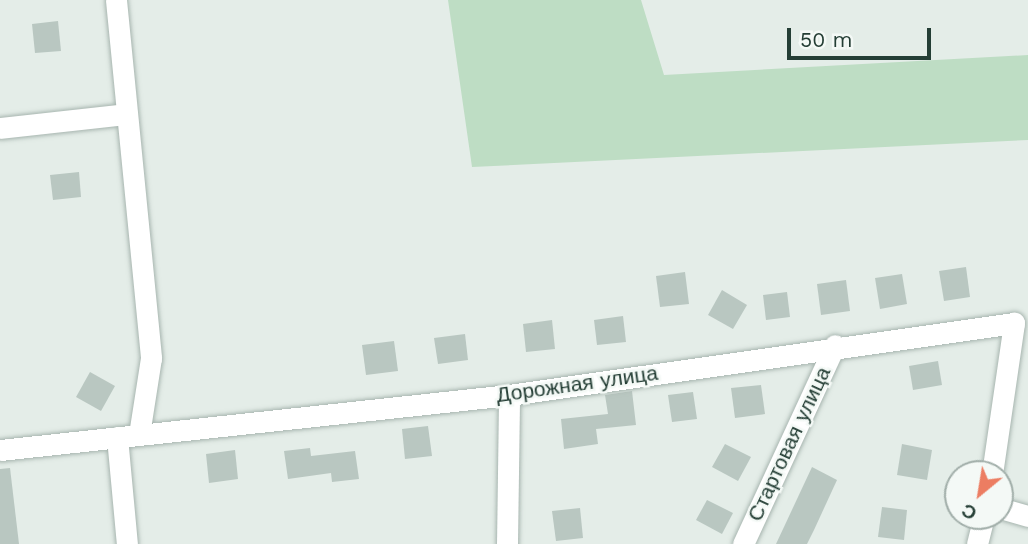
<!DOCTYPE html>
<meta charset="utf-8">
<style>
body{margin:0}
#map{position:relative;width:1028px;height:544px;overflow:hidden;background:#e4ede8;font-family:"Work Sans",sans-serif}
div>[style]{position:absolute}
.green>*{inset:0;background:#beddc4}
.building>*{inset:0;background:#b9c7c1}
.roads{filter:drop-shadow(0 0 2px #a7b5af) drop-shadow(0 0 2px #a7b5af)}
.minor>*{height:21px;margin:-10.5px;padding:0 10.5px;transform-origin:10.5px;border-radius:10.5px;background:#fff}
span{translate:-50% -50%;white-space:nowrap;text-align:center;line-height:1.15;-webkit-text-stroke:5px #f4f9f6;paint-order:stroke}
.street-label{font-size:21px;color:#243e35}
.north{position:absolute;left:944px;top:460px;width:70px;height:70px;box-sizing:border-box;background:#f4f9f6;border:2px solid #a1aea9;border-radius:50%;rotate:210deg;font-size:19px;font-weight:700;line-height:28px;text-align:center;color:#243e35}
.north::after{content:'';display:block;margin:auto;width:24px;height:32px;background:#ec7d62;clip-path:polygon(50% 0,100% 100%,50% 72%,0 100%)}
.scale{position:absolute;left:787px;top:28px;width:144px;height:32px;box-sizing:border-box;border:4px solid #243e35;border-top:0;padding-left:9px;font-size:21px;line-height:24px;white-space:nowrap;color:#243e35;-webkit-text-stroke:5px #f4f9f6;paint-order:stroke}
</style>
<div id="map">
<div class="green">
<i style="clip-path:polygon(448px 0,641px 0,664px 75px,1028px 55px,1028px 140px,472px 167px)"></i>
</div>
<div class="building">
<i style="clip-path:polygon(58px 21px,61px 51px,35px 53px,32px 24px)"></i>
<i style="clip-path:polygon(79px 172px,81px 197px,53px 200px,50px 175px)"></i>
<i style="clip-path:polygon(966px 267px,970px 297px,944px 301px,939px 271px)"></i>
<i style="clip-path:polygon(685px 272px,689px 304px,660px 307px,656px 276px)"></i>
<i style="clip-path:polygon(902px 274px,907px 304px,880px 309px,875px 278px)"></i>
<i style="clip-path:polygon(846px 280px,850px 311px,821px 315px,817px 284px)"></i>
<i style="clip-path:polygon(722px 290px,747px 305px,733px 329px,708px 315px)"></i>
<i style="clip-path:polygon(787px 292px,790px 317px,766px 320px,763px 295px)"></i>
<i style="clip-path:polygon(623px 316px,626px 342px,597px 345px,594px 320px)"></i>
<i style="clip-path:polygon(552px 320px,555px 349px,526px 352px,523px 324px)"></i>
<i style="clip-path:polygon(465px 334px,468px 360px,438px 364px,434px 338px)"></i>
<i style="clip-path:polygon(394px 341px,398px 371px,366px 375px,362px 345px)"></i>
<i style="clip-path:polygon(938px 361px,942px 385px,913px 390px,909px 366px)"></i>
<i style="clip-path:polygon(90px 372px,115px 386px,101px 411px,76px 397px)"></i>
<i style="clip-path:polygon(761px 385px,765px 414px,735px 418px,731px 388px)"></i>
<i style="clip-path:polygon(632px 391px,636px 425px,596px 429px,598px 444px,564px 449px,561px 419px,608px 414px,605px 395px)"></i>
<i style="clip-path:polygon(693px 392px,697px 419px,672px 422px,668px 395px)"></i>
<i style="clip-path:polygon(428px 426px,432px 456px,405px 459px,402px 429px)"></i>
<i style="clip-path:polygon(725px 444px,751px 457px,738px 481px,712px 467px)"></i>
<i style="clip-path:polygon(902px 444px,932px 450px,927px 480px,897px 475px)"></i>
<i style="clip-path:polygon(310px 448px,311px 456px,355px 451px,359px 479px,332px 482px,331px 473px,288px 479px,284px 451px)"></i>
<i style="clip-path:polygon(235px 450px,238px 479px,209px 483px,206px 454px)"></i>
<i style="clip-path:polygon(812px 467px,837px 480px,814px 530px,807px 544px,776px 544px)"></i>
<i style="clip-path:polygon(10px 468px,19px 544px,0 544px,0 469px)"></i>
<i style="clip-path:polygon(707px 500px,733px 513px,722px 534px,696px 520px)"></i>
<i style="clip-path:polygon(882px 507px,907px 510px,904px 540px,878px 537px)"></i>
<i style="clip-path:polygon(580px 508px,583px 538px,556px 541px,552px 511px)"></i>
</div>
<div class="roads">
<div class="minor">
<i style="left:116px;top:0;width:360px;rotate:84.4deg"></i>
<i style="left:151px;top:358px;width:78px;rotate:98.9deg"></i>
<i style="left:0;top:128px;width:127px;rotate:-6.3deg"></i>
<i style="left:117px;top:437px;width:107px;rotate:84.7deg"></i>
<i style="left:0;top:450px;width:512px;rotate:-6.17deg"></i>
<i style="left:509px;top:395px;width:510px;rotate:-8.11deg"></i>
<i style="left:992px;top:474px;width:153px;rotate:-81.7deg"></i>
<i style="left:1000px;top:508px;width:29px;rotate:16deg"></i>
<i style="left:507px;top:544px;width:149px;rotate:-89.2deg"></i>
<i style="left:743px;top:544px;width:219px;rotate:-65.2deg"></i>
<i style="left:977px;top:544px;width:29px;rotate:-76deg"></i>
</div>
</div>
<div class="street-label">
<span style="left:577px;top:384px;rotate:-8deg">Дорожная улица</span>
<span style="left:789px;top:444px;rotate:-65deg">Стартовая улица</span>
</div>
<div class="north">С</div>
<div class="scale">50 m</div>
</div>
